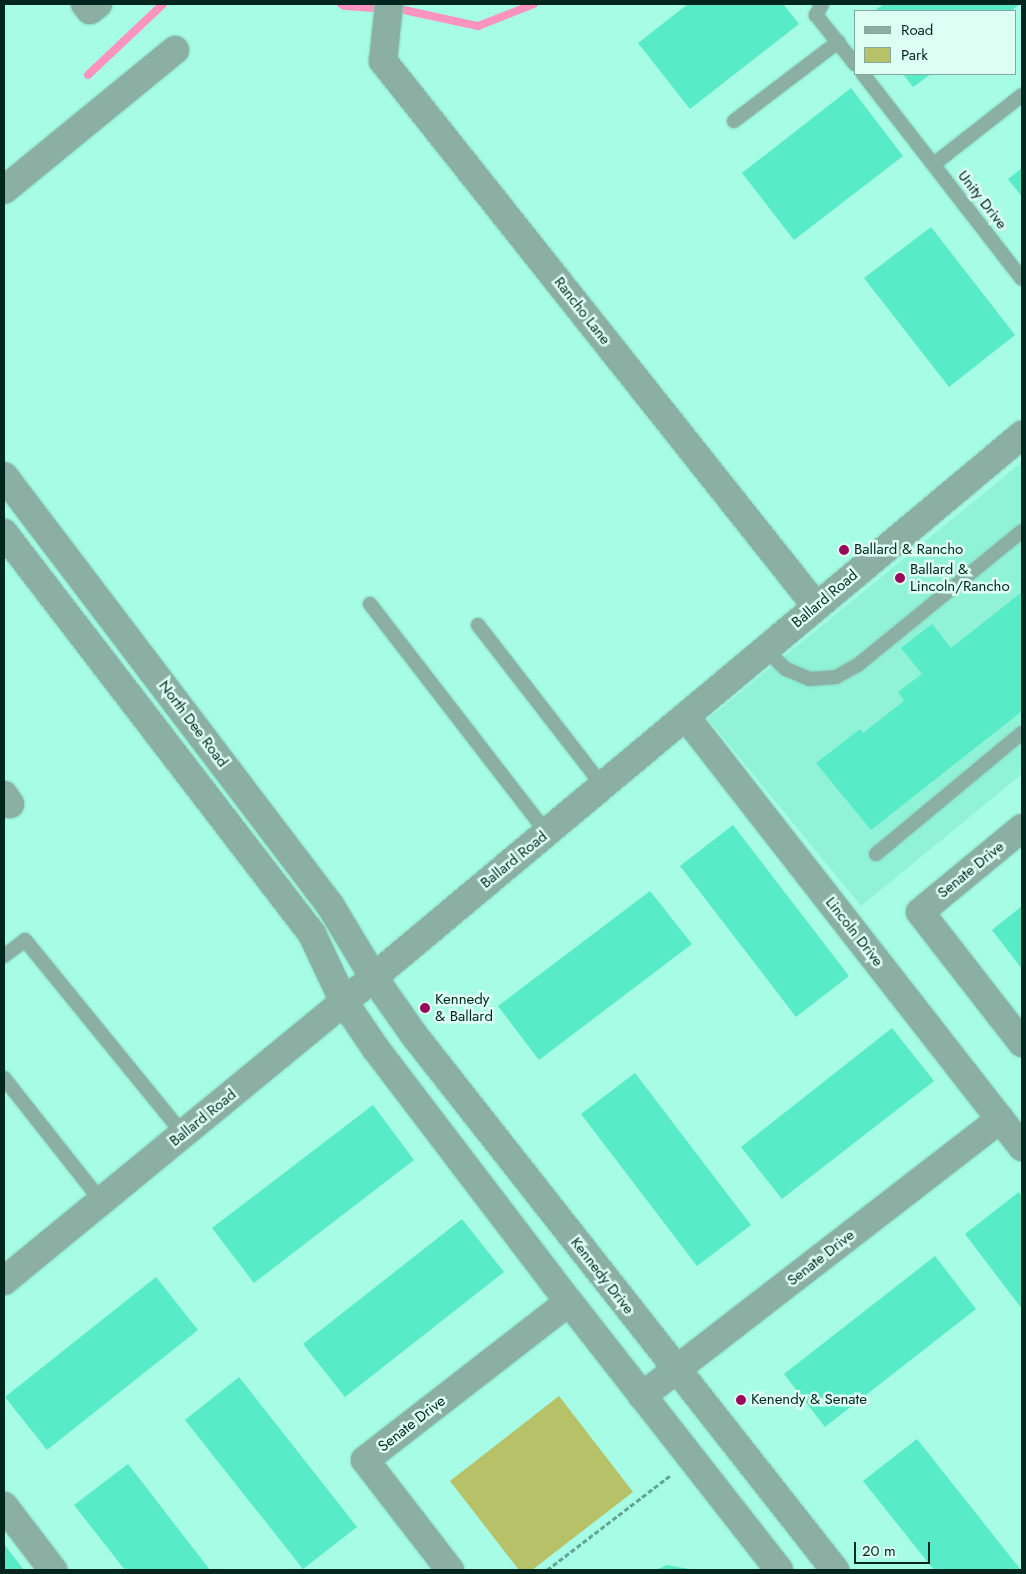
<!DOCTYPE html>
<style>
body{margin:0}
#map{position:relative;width:1026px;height:1574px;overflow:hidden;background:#a6fce4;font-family:Jost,sans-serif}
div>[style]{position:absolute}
.built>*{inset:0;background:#90f2d7}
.green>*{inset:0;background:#b7c167}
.stream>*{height:8px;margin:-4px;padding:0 4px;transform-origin:4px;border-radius:4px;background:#fd94bf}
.building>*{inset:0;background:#58ebc8}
.path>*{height:3px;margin-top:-1.5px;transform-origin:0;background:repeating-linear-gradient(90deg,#62a593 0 5px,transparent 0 7.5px)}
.roads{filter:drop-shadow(0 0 1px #88d5c0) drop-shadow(0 0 1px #88d5c0)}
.service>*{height:14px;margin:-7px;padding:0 7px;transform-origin:7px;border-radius:7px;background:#8cafa4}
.minor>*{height:28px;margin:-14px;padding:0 14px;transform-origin:14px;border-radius:14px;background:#8cafa4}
.tertiary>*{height:28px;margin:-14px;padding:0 14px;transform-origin:14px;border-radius:14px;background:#8cafa4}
.dots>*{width:14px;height:14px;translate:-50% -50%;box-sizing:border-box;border:2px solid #ddfef3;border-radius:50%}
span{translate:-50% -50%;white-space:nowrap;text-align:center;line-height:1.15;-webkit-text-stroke:5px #ddfef3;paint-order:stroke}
.street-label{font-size:15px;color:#00261e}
.poi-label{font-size:15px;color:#00261e}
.left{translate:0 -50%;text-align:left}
.frame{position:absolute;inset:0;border:5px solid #00261e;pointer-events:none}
.legend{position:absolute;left:854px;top:10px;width:162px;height:65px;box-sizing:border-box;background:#ddfef3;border:1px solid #85a89e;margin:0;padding:6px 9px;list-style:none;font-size:15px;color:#00261e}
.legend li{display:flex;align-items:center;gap:10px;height:25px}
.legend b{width:25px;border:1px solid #85a89e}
.scale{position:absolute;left:854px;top:1542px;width:76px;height:22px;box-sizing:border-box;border:2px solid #00261e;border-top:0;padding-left:6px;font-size:15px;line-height:18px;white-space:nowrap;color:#00261e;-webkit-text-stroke:4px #ddfef3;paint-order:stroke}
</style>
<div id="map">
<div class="built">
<i style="clip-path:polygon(1022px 462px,1022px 774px,861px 906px,708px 719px)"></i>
</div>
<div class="green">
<i style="clip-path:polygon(559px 1396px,633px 1492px,532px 1570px,519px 1570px,450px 1481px)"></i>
</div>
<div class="stream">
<i style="left:341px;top:4px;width:4px;rotate:27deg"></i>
<i style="left:345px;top:6px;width:59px;rotate:3.9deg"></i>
<i style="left:404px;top:10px;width:76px;rotate:12.2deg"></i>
<i style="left:478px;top:26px;width:60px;rotate:-21.4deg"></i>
<i style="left:88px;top:75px;width:103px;rotate:-43.4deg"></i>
</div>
<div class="building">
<i style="clip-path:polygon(688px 4px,783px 4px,799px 24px,690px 109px,638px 43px)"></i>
<i style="clip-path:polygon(884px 4px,1020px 4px,1011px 11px,874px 11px)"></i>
<i style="clip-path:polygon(903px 74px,931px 74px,913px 87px)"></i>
<i style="clip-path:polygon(851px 88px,903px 156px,794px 240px,742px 173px)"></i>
<i style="clip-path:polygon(1022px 168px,1022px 197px,1008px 179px)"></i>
<i style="clip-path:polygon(931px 227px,1015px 335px,949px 387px,864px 278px)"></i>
<i style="clip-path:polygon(1022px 592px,1022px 711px,871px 830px,816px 763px,860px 729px,863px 733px,904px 701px,898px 692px,922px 674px,901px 648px,932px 624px,951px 648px)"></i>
<i style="clip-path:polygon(733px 825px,849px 976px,796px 1017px,680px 866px)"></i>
<i style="clip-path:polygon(650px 891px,692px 944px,539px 1060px,498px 1006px)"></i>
<i style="clip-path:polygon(1022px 906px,1022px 969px,992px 930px)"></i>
<i style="clip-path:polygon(892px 1028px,934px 1081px,782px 1199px,741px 1147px)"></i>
<i style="clip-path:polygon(635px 1073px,751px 1225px,697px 1266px,581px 1114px)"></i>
<i style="clip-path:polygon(373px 1105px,414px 1160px,254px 1283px,212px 1228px)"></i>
<i style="clip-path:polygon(1019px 1192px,1022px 1197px,1022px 1309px,965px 1234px)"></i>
<i style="clip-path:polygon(462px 1219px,504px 1272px,345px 1397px,303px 1344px)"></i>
<i style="clip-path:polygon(935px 1256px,976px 1309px,825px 1427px,784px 1374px)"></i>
<i style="clip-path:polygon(156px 1277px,198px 1330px,47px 1450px,5px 1397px)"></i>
<i style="clip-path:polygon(239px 1377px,357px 1527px,303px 1569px,185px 1420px)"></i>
<i style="clip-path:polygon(917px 1439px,1021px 1570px,934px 1570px,863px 1481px)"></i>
<i style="clip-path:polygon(128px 1464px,210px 1570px,125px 1570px,74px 1505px)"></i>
<i style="clip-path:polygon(4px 1544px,24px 1570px,4px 1570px)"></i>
<i style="clip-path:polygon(667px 1565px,689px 1569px,689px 1570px,656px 1570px)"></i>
</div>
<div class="path">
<i style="left:547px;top:1570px;width:156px;rotate:-37.5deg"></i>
</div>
<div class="roads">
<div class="service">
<i style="left:822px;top:4px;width:13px;rotate:119deg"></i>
<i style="left:816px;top:15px;width:63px;rotate:51.5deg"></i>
<i style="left:863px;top:74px;width:259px;rotate:52.2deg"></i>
<i style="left:734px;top:121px;width:131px;rotate:-37.2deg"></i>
<i style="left:934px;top:164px;width:112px;rotate:-38.1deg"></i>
<i style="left:370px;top:604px;width:289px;rotate:52.3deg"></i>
<i style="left:478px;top:625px;width:204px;rotate:52.2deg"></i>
<i style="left:765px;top:649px;width:29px;rotate:44deg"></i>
<i style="left:786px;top:669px;width:25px;rotate:23deg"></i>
<i style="left:809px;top:679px;width:27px;rotate:-4deg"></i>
<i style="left:836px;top:677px;width:26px;rotate:-29deg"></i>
<i style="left:859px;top:664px;width:210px;rotate:-39.2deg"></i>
<i style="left:876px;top:854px;width:190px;rotate:-39.7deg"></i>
<i style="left:4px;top:956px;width:26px;rotate:-37deg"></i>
<i style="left:25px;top:940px;width:250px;rotate:50.8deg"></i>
<i style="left:4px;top:1078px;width:157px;rotate:51.7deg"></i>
</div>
<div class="minor">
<i style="left:85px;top:4px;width:8px;rotate:50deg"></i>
<i style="left:90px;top:10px;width:10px;rotate:-37deg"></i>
<i style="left:389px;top:4px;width:57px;rotate:96deg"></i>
<i style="left:383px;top:61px;width:696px;rotate:51.53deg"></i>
<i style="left:4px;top:190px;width:221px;rotate:-39.3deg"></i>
<i style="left:686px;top:717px;width:546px;rotate:52deg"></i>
<i style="left:4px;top:795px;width:11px;rotate:56deg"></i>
<i style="left:1022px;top:828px;width:132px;rotate:140.5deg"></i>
<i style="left:920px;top:912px;width:166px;rotate:52.1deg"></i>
<i style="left:642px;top:1396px;width:453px;rotate:-37.7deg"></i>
<i style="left:4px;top:1506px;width:81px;rotate:52.6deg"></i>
<i style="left:450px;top:1570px;width:139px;rotate:-127.7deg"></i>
<i style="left:365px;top:1460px;width:258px;rotate:-37.8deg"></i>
</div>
<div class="tertiary">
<i style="left:4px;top:476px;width:539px;rotate:52.77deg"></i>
<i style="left:330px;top:905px;width:85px;rotate:58.9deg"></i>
<i style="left:374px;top:978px;width:70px;rotate:54.9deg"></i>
<i style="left:414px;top:1035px;width:681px;rotate:51.8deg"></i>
<i style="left:4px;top:533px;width:506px;rotate:52.47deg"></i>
<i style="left:312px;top:934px;width:75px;rotate:64.8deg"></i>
<i style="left:344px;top:1002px;width:57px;rotate:55.8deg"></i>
<i style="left:376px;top:1049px;width:318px;rotate:52.7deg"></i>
<i style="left:569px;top:1302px;width:340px;rotate:51.9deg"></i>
<i style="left:4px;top:1281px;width:440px;rotate:-39.4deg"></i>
<i style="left:344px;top:1002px;width:884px;rotate:-39.91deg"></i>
</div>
</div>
<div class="dots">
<i style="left:844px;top:550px;background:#9a0a5b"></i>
<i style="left:900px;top:578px;background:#9a0a5b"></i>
<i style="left:425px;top:1008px;background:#9a0a5b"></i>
<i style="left:741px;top:1400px;background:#9a0a5b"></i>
</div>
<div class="street-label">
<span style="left:982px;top:200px;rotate:52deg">Unity Drive</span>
<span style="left:582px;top:311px;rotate:52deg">Rancho Lane</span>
<span style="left:825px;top:599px;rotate:-40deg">Ballard Road</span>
<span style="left:193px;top:724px;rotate:53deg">North Dee Road</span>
<span style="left:514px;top:860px;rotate:-39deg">Ballard Road</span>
<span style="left:971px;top:870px;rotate:-39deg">Senate Drive</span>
<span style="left:854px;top:932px;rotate:52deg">Lincoln Drive</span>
<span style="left:203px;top:1118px;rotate:-39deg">Ballard Road</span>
<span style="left:821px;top:1258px;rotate:-38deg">Senate Drive</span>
<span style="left:602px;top:1276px;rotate:52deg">Kennedy Drive</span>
<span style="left:412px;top:1424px;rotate:-38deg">Senate Drive</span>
</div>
<div class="poi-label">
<span class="left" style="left:854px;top:550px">Ballard &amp; Rancho</span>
<span class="left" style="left:910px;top:578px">Ballard &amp;<br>Lincoln/Rancho</span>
<span class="left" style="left:435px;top:1008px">Kennedy<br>&amp; Ballard</span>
<span class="left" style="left:751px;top:1400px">Kenendy &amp; Senate</span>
</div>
<div class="frame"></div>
<ul class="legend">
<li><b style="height:6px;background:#8cafa4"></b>Road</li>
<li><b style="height:14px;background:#b7c167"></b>Park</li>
</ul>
<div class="scale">20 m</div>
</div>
